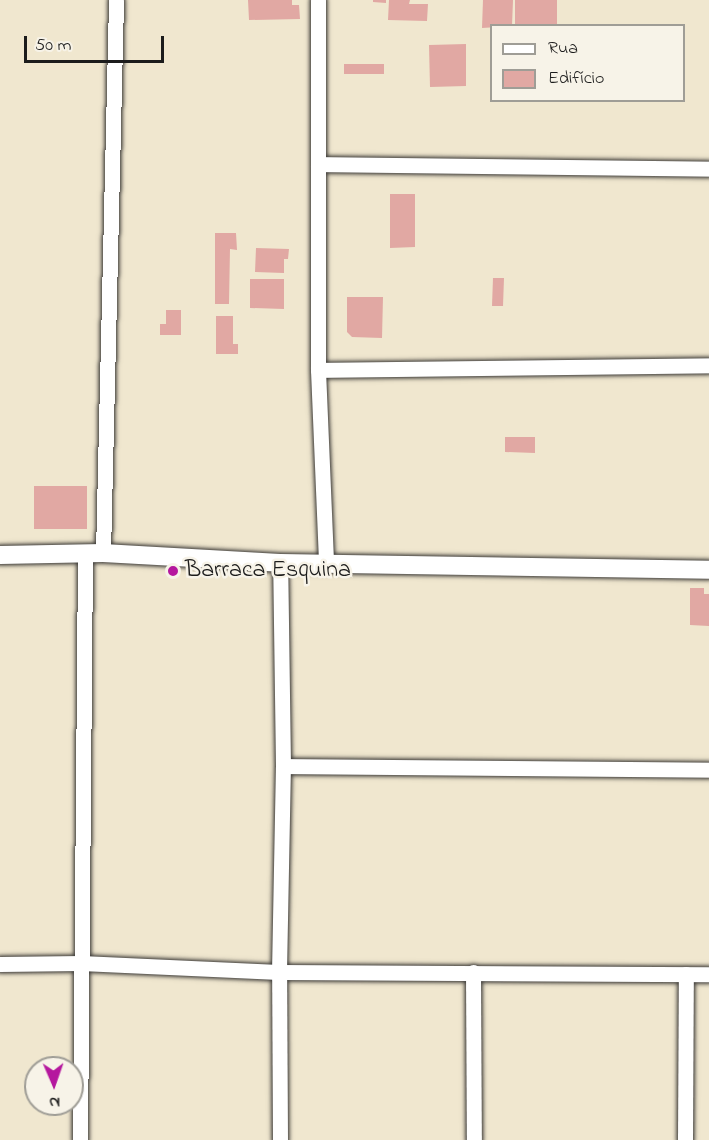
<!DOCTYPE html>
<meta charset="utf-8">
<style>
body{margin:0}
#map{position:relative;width:709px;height:1140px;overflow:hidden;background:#f0e7cf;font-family:"Indie Flower",sans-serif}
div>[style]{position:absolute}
.building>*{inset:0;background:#e1a8a3}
.roads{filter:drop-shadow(0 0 2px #3c3a37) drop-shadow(0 0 2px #3c3a37)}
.minor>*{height:15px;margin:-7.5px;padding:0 7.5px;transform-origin:7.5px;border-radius:7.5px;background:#fff}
.tertiary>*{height:18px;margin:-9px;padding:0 9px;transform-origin:9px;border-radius:9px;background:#fff}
.dots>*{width:16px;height:16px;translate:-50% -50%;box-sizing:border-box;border:3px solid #f7f3e8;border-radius:50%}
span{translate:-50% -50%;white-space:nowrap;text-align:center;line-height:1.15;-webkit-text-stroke:5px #f7f3e8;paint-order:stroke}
.poi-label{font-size:24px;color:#1c1c1c}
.left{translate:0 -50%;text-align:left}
.legend{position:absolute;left:490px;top:24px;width:195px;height:78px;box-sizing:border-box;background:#f7f3e8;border:2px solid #9f9d96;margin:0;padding:8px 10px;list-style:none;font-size:18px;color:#1c1c1c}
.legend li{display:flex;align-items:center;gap:12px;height:30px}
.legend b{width:30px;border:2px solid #9f9d96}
.north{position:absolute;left:24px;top:1056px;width:60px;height:60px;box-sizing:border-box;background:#f7f3e8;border:2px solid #9f9d96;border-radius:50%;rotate:178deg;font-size:16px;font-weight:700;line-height:24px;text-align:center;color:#1c1c1c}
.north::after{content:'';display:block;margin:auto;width:21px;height:27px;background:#b5179e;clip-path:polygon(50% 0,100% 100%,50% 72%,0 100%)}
.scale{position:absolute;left:24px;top:36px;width:140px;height:27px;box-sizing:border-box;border:3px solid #1c1c1c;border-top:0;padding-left:8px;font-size:18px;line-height:21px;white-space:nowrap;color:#1c1c1c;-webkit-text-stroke:4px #f7f3e8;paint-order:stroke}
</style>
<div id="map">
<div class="building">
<i style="clip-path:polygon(248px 0,292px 0,292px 5px,299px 5px,300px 19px,249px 20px)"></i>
<i style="clip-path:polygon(373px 0,386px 0,386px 3px,373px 2px)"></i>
<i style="clip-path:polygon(389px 0,410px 0,409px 4px,428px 4px,427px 21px,388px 20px)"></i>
<i style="clip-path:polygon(483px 0,513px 0,512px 26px,482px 28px)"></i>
<i style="clip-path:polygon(515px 0,557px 0,557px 24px,515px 26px)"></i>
<i style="clip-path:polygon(466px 44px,466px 86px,430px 87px,429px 45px)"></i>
<i style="clip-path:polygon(344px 64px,384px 64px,384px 74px,344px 74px)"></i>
<i style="clip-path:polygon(390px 194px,415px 194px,415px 247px,390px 248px)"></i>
<i style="clip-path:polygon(215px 233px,236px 233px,237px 250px,230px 249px,229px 304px,215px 304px)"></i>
<i style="clip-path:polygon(256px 248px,289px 249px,288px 259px,284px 259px,284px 273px,255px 272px)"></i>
<i style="clip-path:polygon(493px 278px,504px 278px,503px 306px,492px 306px)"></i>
<i style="clip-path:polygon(250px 279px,284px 279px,284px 309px,250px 308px)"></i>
<i style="clip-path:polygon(347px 297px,383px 297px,382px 338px,352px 337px,347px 332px)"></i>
<i style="clip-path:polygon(166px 310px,181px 310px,181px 335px,160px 335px,160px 324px,166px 324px)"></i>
<i style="clip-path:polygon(216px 316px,233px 316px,233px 344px,238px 344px,238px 354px,216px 354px)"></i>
<i style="clip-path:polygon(505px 437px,535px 437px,535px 453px,505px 452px)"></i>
<i style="clip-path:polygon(34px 486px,87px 486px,87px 529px,34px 529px)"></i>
<i style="clip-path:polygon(690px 588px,704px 588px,704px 594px,709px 594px,709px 626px,690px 625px)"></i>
</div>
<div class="roads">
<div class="minor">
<i style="left:318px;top:0;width:370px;rotate:90deg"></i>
<i style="left:318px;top:370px;width:192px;rotate:87.6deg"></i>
<i style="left:318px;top:164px;width:391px;rotate:0.7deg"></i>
<i style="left:318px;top:370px;width:391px;rotate:-0.7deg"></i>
<i style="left:103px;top:553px;width:553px;rotate:-88.65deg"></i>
<i style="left:283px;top:766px;width:426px;rotate:0.5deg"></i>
<i style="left:0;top:964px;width:81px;rotate:-0.7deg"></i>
<i style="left:81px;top:963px;width:198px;rotate:2.6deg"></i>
<i style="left:279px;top:972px;width:430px;rotate:0.3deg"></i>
<i style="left:473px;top:972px;width:168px;rotate:89.7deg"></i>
<i style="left:80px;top:1140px;width:585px;rotate:-89.51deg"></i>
<i style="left:280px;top:1140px;width:168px;rotate:-90.3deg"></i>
<i style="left:279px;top:972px;width:206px;rotate:-88.9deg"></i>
<i style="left:283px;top:766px;width:203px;rotate:-90.8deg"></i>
<i style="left:685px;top:1140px;width:166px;rotate:-89.7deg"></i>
</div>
<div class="tertiary">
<i style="left:0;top:555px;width:103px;rotate:-1.1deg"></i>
<i style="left:103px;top:553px;width:177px;rotate:3.2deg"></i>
<i style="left:280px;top:563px;width:429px;rotate:0.9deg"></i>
</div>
</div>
<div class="dots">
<i style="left:173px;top:571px;background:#b5179e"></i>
</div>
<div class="poi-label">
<span class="left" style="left:185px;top:571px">Barraca Esquina</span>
</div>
<ul class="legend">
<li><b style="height:8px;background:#fff"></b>Rua</li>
<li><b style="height:16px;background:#e1a8a3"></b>Edifício</li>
</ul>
<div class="north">N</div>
<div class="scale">50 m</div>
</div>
